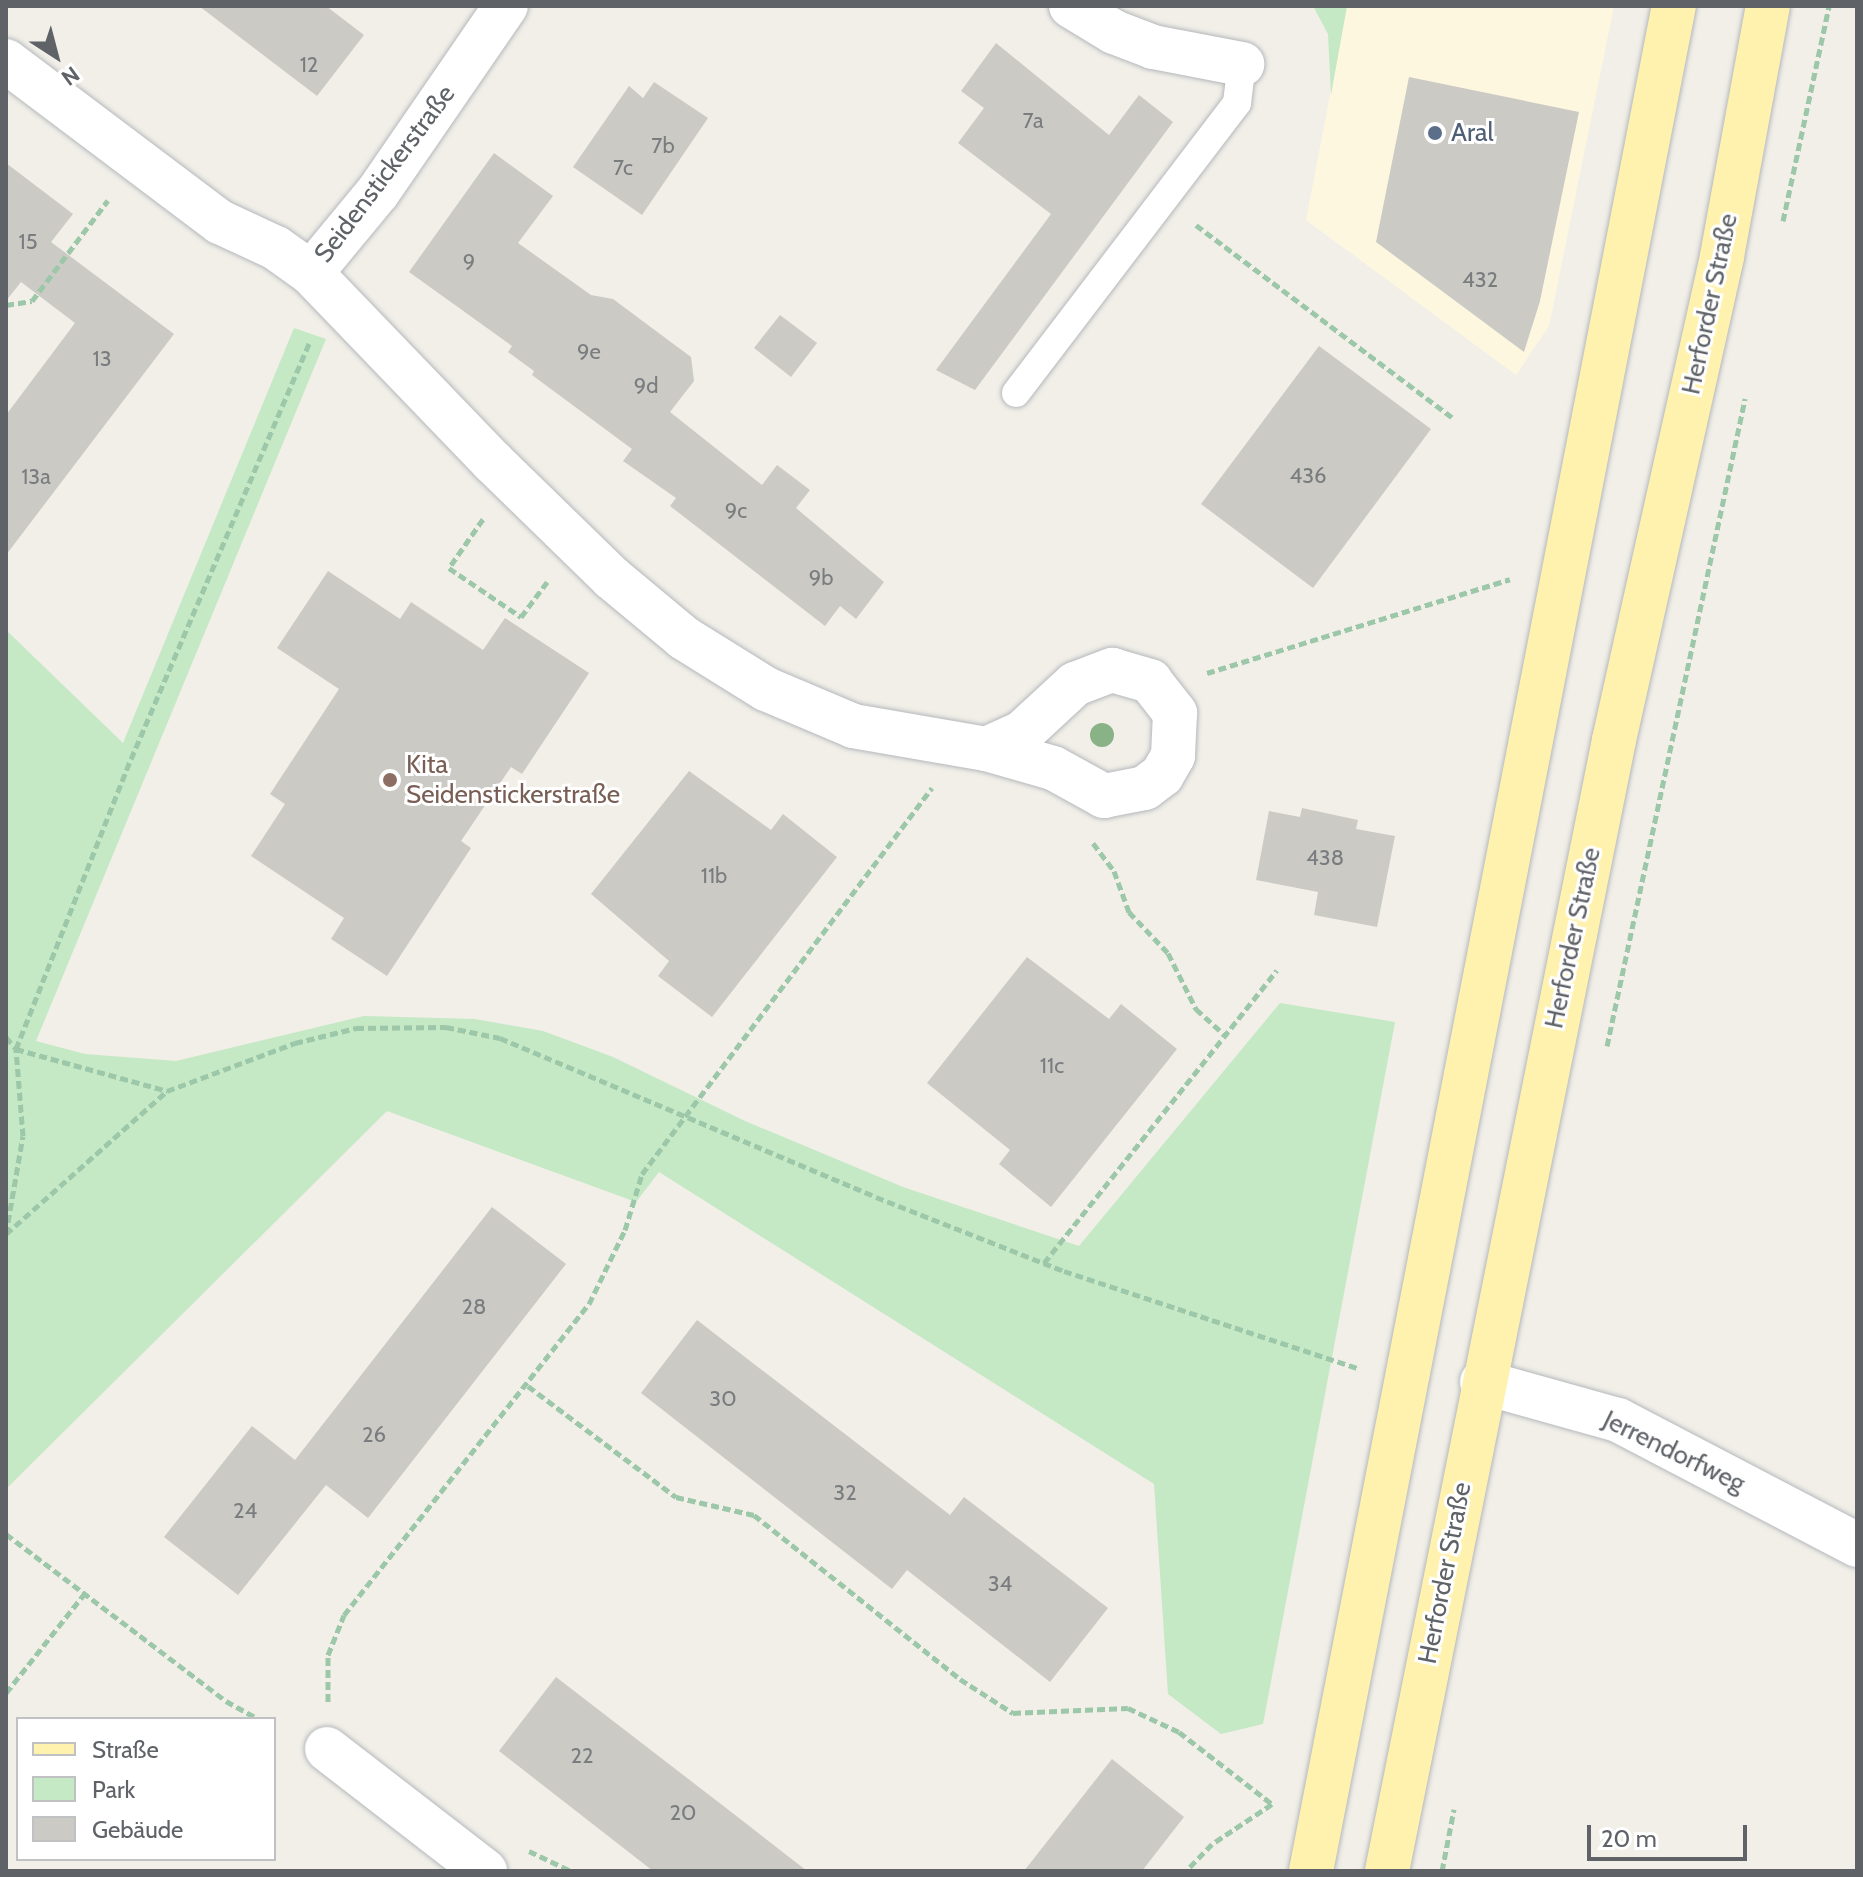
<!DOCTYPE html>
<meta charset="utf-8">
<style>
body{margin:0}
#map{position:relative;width:1863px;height:1877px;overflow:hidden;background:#f1efe8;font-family:Cabin,sans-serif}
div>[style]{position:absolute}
.commercial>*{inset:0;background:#fef7e0}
.green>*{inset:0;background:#c5e8c5}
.building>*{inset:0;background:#cccac5}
.path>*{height:5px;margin-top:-2.5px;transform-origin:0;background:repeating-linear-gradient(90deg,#9cc7a9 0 8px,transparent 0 12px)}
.roads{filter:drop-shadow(0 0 2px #b5b8bc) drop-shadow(0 0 2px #b5b8bc)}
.lane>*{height:28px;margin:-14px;padding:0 14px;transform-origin:14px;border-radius:14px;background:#fff}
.street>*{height:44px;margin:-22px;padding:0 22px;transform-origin:22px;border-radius:22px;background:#fff}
.primary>*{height:44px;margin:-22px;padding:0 22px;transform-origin:22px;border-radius:22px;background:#fff2af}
.trees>*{width:24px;height:24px;margin:-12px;border-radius:50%;background:#89b387}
.dots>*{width:22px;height:22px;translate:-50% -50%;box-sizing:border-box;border:4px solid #fff;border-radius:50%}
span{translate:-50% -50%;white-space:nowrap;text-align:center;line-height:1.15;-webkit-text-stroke:6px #fff;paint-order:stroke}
.number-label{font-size:22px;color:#7a7d7f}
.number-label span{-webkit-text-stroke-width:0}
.service-label{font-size:26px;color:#4e5e75}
.left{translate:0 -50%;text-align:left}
.street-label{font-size:26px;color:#5f6368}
.education-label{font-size:26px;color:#785e54}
.frame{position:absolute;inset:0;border:8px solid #5f6368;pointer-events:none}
.legend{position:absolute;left:16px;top:1717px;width:260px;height:144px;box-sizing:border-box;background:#fff;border:2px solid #bfc1c3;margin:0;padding:10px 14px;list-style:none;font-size:24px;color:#5f6368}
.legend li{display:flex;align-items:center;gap:16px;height:40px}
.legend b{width:40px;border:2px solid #bfc1c3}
.north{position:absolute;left:16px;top:16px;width:80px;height:80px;-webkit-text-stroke:6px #fff;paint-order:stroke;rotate:144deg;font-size:22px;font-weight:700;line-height:32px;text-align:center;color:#5f6368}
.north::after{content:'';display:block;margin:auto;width:28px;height:36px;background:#5f6368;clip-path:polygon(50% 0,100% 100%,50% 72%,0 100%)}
.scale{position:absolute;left:1587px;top:1825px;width:160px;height:36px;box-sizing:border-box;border:4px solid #5f6368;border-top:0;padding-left:10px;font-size:24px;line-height:28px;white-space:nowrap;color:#5f6368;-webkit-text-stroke:6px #fff;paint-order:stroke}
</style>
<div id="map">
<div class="commercial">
<i style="clip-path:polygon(1347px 6px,1614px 6px,1549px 326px,1516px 375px,1306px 220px)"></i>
</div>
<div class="green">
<i style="clip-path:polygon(1313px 6px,1347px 6px,1331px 95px,1328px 34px)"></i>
<i style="clip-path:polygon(294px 328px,326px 339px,36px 1041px,85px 1054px,176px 1061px,364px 1016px,475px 1019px,543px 1031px,613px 1057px,745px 1121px,903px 1187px,1079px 1246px,1280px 1003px,1395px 1022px,1263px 1724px,1221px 1734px,1168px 1694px,1154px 1484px,659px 1172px,636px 1202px,387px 1111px,6px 1489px,6px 630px,123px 743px)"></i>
</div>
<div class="building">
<i style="clip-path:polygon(199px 6px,326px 6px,364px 35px,317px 96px)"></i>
<i style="clip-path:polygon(996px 43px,1109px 135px,1139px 95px,1173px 122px,975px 390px,936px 370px,1051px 214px,958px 143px,984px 108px,961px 91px)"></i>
<i style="clip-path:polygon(1409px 77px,1579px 112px,1540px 301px,1524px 352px,1376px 242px)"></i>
<i style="clip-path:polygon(654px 82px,708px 118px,642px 215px,573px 167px,629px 86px,643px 98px)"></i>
<i style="clip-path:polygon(494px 153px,553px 196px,518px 243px,591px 295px,613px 299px,691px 357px,694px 381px,670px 412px,762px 485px,777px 465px,810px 490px,796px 508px,884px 582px,856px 619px,840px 606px,825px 626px,670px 506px,676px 498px,623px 461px,632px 449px,532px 375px,534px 371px,508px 352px,512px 346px,409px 272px)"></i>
<i style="clip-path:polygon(6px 163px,73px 214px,51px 242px,174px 334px,6px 555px,6px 415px,75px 323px,21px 282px,6px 301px)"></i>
<i style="clip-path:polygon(780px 315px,817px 343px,791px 377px,754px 348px)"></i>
<i style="clip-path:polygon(1319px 346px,1431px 429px,1313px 588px,1201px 504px)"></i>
<i style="clip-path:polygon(328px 571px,400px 619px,411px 602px,483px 650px,505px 618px,589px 673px,522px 774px,511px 767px,461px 841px,471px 848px,387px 976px,331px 939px,344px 918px,251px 856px,285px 804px,270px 794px,339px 689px,277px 648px)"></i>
<i style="clip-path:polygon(689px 771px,771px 830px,783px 814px,837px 857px,712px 1017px,658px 976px,669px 961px,591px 894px)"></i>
<i style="clip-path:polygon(1302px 808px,1358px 820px,1356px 829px,1395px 836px,1377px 927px,1314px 915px,1318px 892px,1256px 880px,1269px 811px,1300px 817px)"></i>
<i style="clip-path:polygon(1027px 957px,1109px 1019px,1121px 1004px,1177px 1049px,1051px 1207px,999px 1164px,1010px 1150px,927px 1083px)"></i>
<i style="clip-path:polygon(492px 1207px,566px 1264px,368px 1518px,326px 1485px,238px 1595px,164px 1537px,252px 1426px,295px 1460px)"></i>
<i style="clip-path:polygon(697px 1320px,950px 1515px,964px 1497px,1108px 1608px,1050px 1682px,907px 1570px,892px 1589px,641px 1393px)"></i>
<i style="clip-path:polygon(556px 1677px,739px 1818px,807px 1871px,653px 1871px,499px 1751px)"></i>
<i style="clip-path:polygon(1112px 1759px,1184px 1817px,1142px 1871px,1024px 1871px)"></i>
</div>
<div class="path">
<i style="left:1783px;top:221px;width:220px;rotate:-77.9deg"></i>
<i style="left:1196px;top:225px;width:323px;rotate:36.9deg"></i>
<i style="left:6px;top:305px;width:26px;rotate:-9deg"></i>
<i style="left:32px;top:301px;width:126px;rotate:-53deg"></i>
<i style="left:483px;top:519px;width:60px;rotate:124.8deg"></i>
<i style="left:449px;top:568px;width:87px;rotate:34.2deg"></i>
<i style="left:521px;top:617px;width:44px;rotate:-53.4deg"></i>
<i style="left:1207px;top:673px;width:317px;rotate:-17.2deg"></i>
<i style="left:1093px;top:843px;width:35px;rotate:53deg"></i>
<i style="left:1114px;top:871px;width:44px;rotate:69.9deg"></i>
<i style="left:1129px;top:912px;width:57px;rotate:46.4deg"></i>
<i style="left:1168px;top:953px;width:63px;rotate:63.4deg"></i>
<i style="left:1196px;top:1009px;width:39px;rotate:42deg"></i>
<i style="left:6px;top:1037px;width:16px;rotate:50deg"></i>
<i style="left:16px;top:1049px;width:157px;rotate:15.5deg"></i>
<i style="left:167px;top:1091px;width:137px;rotate:-20.6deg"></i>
<i style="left:295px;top:1043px;width:63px;rotate:-13.8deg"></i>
<i style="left:356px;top:1028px;width:90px;rotate:-0.6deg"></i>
<i style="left:446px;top:1027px;width:55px;rotate:11.5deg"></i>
<i style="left:500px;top:1038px;width:408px;rotate:22.9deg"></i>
<i style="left:876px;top:1197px;width:202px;rotate:21.5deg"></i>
<i style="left:1064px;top:1271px;width:310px;rotate:18.3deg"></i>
<i style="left:1607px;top:1046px;width:662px;rotate:-77.96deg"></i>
<i style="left:6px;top:1234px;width:99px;rotate:-80.2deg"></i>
<i style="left:23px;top:1136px;width:87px;rotate:-94.6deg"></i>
<i style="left:16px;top:1049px;width:312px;rotate:-68.4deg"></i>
<i style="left:131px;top:759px;width:455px;rotate:-66.8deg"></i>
<i style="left:6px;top:1234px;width:214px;rotate:-41.6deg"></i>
<i style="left:1044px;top:1263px;width:374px;rotate:-51.5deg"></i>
<i style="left:528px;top:1386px;width:185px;rotate:36.9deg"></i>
<i style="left:676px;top:1497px;width:80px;rotate:13deg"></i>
<i style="left:754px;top:1515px;width:263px;rotate:38.5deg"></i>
<i style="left:960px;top:1679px;width:63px;rotate:32.7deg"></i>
<i style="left:1013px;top:1713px;width:115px;rotate:-2.5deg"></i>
<i style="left:1128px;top:1708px;width:56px;rotate:25.2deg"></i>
<i style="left:1179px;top:1732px;width:118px;rotate:37.7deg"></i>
<i style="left:1272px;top:1804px;width:72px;rotate:146.3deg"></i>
<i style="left:1212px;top:1844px;width:37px;rotate:134deg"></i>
<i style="left:6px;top:1534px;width:276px;rotate:37.2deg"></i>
<i style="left:226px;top:1701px;width:38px;rotate:29deg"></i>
<i style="left:6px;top:1693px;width:127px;rotate:-51.7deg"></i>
<i style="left:328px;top:1702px;width:47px;rotate:-90deg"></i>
<i style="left:328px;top:1655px;width:43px;rotate:-68.2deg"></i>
<i style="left:344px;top:1615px;width:396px;rotate:-51.8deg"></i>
<i style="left:589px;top:1304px;width:82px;rotate:-64.1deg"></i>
<i style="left:625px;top:1230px;width:59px;rotate:-73.1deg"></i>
<i style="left:642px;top:1174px;width:483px;rotate:-53.1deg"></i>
<i style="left:529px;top:1851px;width:47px;rotate:25.5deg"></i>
<i style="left:1442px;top:1871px;width:63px;rotate:-79deg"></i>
</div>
<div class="roads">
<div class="lane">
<i style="left:1016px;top:393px;width:365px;rotate:-52.7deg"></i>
<i style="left:1237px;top:103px;width:39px;rotate:-83deg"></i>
</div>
<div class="street">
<i style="left:1071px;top:6px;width:50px;rotate:31.2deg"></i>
<i style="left:1114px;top:32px;width:42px;rotate:21deg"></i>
<i style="left:1153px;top:47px;width:91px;rotate:10.8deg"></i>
<i style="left:6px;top:61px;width:268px;rotate:37deg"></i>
<i style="left:220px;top:222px;width:62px;rotate:24.9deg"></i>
<i style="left:276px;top:248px;width:43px;rotate:35.5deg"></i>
<i style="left:311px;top:273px;width:105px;rotate:-50.4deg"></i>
<i style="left:378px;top:192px;width:226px;rotate:-55.5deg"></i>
<i style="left:311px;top:273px;width:262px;rotate:46.1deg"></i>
<i style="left:493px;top:462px;width:166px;rotate:44.3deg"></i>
<i style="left:612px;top:578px;width:94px;rotate:39.8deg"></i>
<i style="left:684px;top:638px;width:97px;rotate:31.9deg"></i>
<i style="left:766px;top:689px;width:95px;rotate:23deg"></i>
<i style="left:853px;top:726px;width:135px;rotate:9.8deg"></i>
<i style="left:1112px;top:670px;width:40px;rotate:16deg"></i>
<i style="left:1150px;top:681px;width:41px;rotate:52deg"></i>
<i style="left:1175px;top:713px;width:43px;rotate:92.7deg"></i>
<i style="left:1173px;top:756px;width:22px;rotate:120deg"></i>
<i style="left:1162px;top:775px;width:21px;rotate:143deg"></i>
<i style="left:1145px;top:788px;width:42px;rotate:169deg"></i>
<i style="left:1104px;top:796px;width:58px;rotate:-151.2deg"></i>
<i style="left:1053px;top:768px;width:70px;rotate:-164.2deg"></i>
<i style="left:986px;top:749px;width:39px;rotate:-24deg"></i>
<i style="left:1022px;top:733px;width:72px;rotate:-42.8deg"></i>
<i style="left:1075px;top:684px;width:40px;rotate:-21deg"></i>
<i style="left:1482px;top:1382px;width:141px;rotate:15.6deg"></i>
<i style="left:1618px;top:1420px;width:270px;rotate:27.6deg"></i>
<i style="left:327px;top:1749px;width:200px;rotate:37.7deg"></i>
</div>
<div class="primary">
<i style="left:1311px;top:1871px;width:1900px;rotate:-78.99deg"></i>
<i style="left:1387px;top:1871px;width:1154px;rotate:-78.65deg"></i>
<i style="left:1614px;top:740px;width:496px;rotate:-77.4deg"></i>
<i style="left:1722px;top:256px;width:254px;rotate:-79.6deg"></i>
</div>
</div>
<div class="trees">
<i style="left:1102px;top:735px"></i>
</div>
<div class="dots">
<i style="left:1435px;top:133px;background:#5c6f8a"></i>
<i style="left:390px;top:780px;background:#8d6e63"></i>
</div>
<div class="number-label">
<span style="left:309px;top:65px">12</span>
<span style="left:1033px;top:121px">7a</span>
<span style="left:663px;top:146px">7b</span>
<span style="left:623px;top:168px">7c</span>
<span style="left:28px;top:242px">15</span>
<span style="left:469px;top:262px">9</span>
<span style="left:1480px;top:280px">432</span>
<span style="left:589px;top:352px">9e</span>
<span style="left:102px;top:359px">13</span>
<span style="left:646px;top:386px">9d</span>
<span style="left:1308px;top:476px">436</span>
<span style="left:36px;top:477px">13a</span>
<span style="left:736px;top:511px">9c</span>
<span style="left:821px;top:578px">9b</span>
<span style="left:1325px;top:858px">438</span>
<span style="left:714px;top:876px">11b</span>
<span style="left:1052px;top:1066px">11c</span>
<span style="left:474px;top:1307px">28</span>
<span style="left:723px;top:1399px">30</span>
<span style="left:374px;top:1435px">26</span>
<span style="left:845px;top:1493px">32</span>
<span style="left:245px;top:1511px">24</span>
<span style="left:1000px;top:1584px">34</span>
<span style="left:582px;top:1756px">22</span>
<span style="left:683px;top:1813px">20</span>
</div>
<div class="service-label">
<span class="left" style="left:1451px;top:133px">Aral</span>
</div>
<div class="street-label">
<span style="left:385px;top:174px;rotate:-53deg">Seidenstickerstraße</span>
<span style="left:1710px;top:304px;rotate:-78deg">Herforder Straße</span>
<span style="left:1573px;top:938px;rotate:-78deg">Herforder Straße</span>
<span style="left:1674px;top:1452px;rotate:26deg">Jerrendorfweg</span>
<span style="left:1445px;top:1573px;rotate:-79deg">Herforder Straße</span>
</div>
<div class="education-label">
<span class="left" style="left:406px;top:780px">Kita<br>Seidenstickerstraße</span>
</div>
<div class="frame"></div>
<ul class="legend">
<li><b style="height:10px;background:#fff2af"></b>Straße</li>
<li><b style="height:22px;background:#c5e8c5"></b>Park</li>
<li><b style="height:22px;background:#cccac5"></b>Gebäude</li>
</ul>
<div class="north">N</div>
<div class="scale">20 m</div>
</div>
